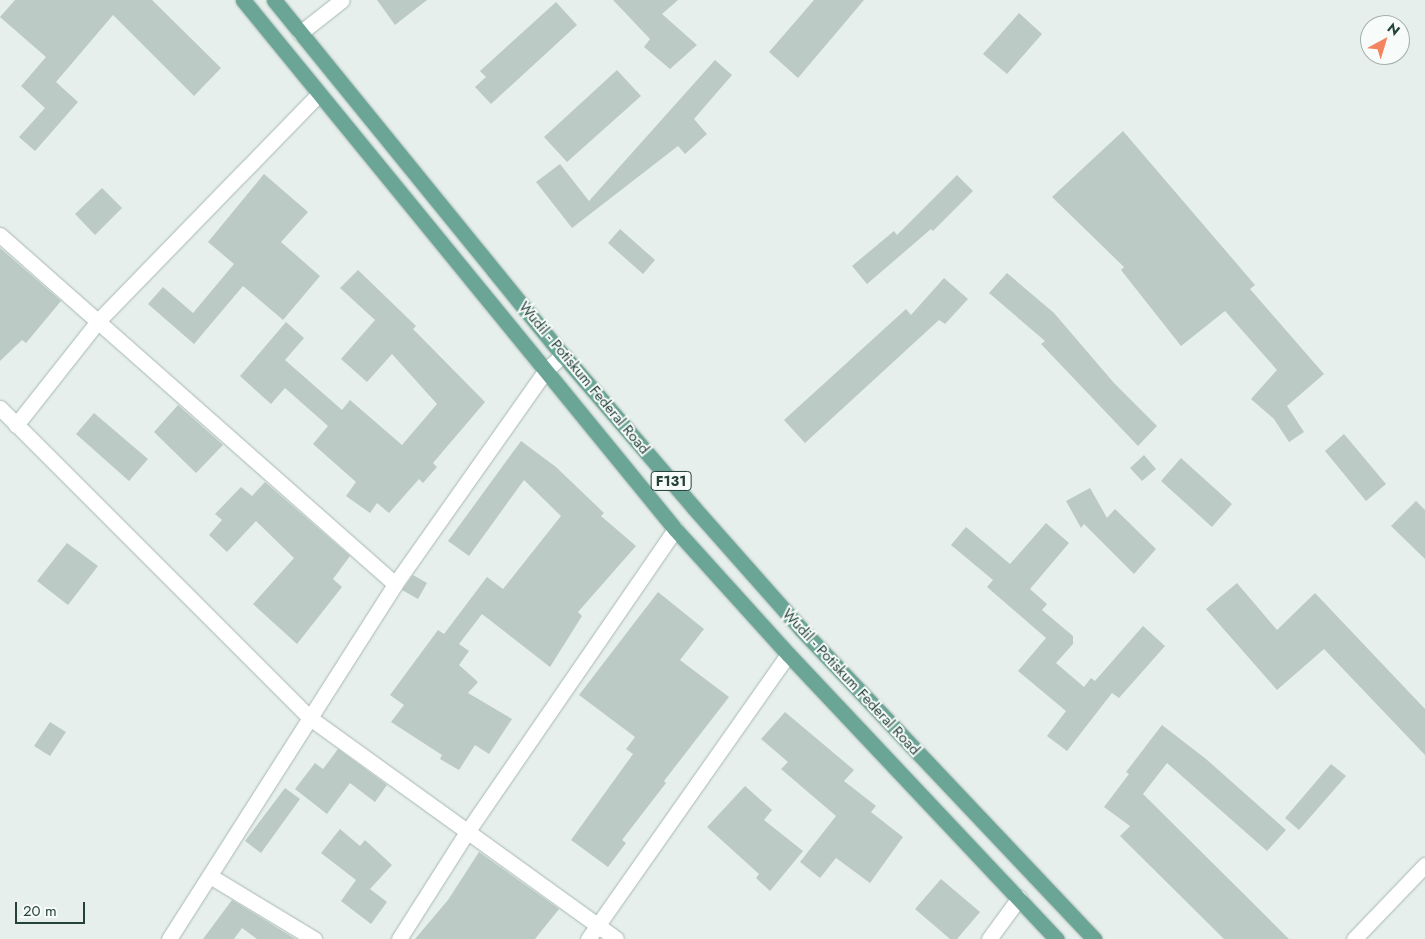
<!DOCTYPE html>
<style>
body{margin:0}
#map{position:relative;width:1425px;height:939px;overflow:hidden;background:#e6efeb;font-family:Jost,sans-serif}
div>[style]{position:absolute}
.building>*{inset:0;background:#bbcac4}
.roads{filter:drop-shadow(0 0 1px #a8b8b2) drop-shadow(0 0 1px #a8b8b2)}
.minor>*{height:15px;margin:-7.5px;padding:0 7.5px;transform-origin:7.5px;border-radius:7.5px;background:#fff}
.major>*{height:15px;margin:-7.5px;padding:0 7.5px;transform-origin:7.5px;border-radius:7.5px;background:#6aa596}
span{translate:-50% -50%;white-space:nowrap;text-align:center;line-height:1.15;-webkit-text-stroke:4px #f7fbf9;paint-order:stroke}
.shield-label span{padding:1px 4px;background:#f7fbf9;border:1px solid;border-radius:4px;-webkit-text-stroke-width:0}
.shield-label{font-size:14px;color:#24423a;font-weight:700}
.street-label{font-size:15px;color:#24423a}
.north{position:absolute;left:1360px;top:15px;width:50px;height:50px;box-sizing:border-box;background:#f7fbf9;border:1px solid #a3b1ad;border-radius:50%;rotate:39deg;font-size:14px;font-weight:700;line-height:20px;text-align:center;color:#24423a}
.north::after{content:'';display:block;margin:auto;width:18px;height:22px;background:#f4845f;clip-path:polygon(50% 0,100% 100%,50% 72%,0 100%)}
.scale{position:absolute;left:15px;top:902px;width:70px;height:22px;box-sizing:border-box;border:2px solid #24423a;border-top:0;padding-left:6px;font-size:15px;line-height:18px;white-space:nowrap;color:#24423a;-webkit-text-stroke:4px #f7fbf9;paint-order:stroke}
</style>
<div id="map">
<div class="building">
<i style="clip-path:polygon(15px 0,152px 0,221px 68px,194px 96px,113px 15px,56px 82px,78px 102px,35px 151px,19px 137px,45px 108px,21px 86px,46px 57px,0 17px)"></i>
<i style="clip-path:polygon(377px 0,427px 0,395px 25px)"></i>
<i style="clip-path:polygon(613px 0,678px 0,662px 14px,697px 45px,670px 69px,644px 47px,650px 39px)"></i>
<i style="clip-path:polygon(814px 0,864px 0,798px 78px,769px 52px)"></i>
<i style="clip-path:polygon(556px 2px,577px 25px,491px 104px,475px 87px,486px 77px,480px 71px)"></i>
<i style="clip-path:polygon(1019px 13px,1042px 34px,1007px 74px,983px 54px)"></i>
<i style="clip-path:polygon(715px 60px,732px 75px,694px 119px,707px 134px,685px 154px,678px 146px,572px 228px,536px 182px,560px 164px,589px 201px)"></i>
<i style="clip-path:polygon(617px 70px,641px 96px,567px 162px,544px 137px)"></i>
<i style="clip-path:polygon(1123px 131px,1255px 285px,1250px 289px,1324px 374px,1287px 406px,1304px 432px,1289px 442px,1274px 419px,1251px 399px,1277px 370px,1225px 311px,1181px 346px,1121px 270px,1124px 267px,1052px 197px)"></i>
<i style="clip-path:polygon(264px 174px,308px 212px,281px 242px,320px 276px,283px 320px,243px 286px,194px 344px,148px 304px,163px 287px,193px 313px,234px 264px,208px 242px)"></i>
<i style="clip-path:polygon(957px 175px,973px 191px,933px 231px,931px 229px,867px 284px,852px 266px,894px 231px,897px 235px)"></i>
<i style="clip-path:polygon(102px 188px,122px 208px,95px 235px,75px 214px)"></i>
<i style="clip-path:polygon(620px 229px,655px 260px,643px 274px,608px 243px)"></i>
<i style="clip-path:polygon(0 248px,61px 301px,26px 343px,22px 340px,0 361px)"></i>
<i style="clip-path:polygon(358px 270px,416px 326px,413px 329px,485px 402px,433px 463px,437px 467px,423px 483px,419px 479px,389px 513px,377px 503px,370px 513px,346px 496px,356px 482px,313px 444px,328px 426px,285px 388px,271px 404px,240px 376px,286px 322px,304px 338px,285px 360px,342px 410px,350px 400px,402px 445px,437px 404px,392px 354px,367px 382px,341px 359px,375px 320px,340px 288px)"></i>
<i style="clip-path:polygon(1007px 273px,1054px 313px,1114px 383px,1157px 426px,1138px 446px,1041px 344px,1045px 341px,989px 293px)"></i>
<i style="clip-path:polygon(944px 278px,968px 299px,945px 324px,939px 320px,805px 443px,784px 420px,906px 309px,911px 315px)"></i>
<i style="clip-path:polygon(178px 405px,223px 445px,196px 473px,154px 432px)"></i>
<i style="clip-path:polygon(94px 413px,148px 459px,129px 481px,76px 434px)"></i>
<i style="clip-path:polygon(1344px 434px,1386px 484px,1366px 501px,1325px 451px)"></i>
<i style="clip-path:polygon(521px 441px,556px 467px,604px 513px,601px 516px,636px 546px,578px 612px,582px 616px,550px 667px,482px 614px,459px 644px,469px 651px,459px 665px,478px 682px,468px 693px,512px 719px,489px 754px,475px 745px,459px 770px,440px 759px,442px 755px,391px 722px,404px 705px,390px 695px,438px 630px,444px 634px,487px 577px,503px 589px,561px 516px,524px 480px,469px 556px,448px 541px)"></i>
<i style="clip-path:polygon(1144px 455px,1156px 469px,1142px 481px,1130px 468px)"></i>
<i style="clip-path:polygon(1181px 458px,1232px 504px,1212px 527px,1161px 481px)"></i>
<i style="clip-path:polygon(265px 482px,350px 556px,333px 579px,342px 587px,297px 644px,253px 604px,294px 558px,256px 521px,227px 552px,209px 535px,222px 520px,215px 514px,241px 487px,252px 496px)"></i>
<i style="clip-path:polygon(1090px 488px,1107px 518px,1115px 509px,1156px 549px,1134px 574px,1084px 524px,1081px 528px,1066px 501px)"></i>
<i style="clip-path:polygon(1416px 501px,1425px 510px,1425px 559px,1391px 526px)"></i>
<i style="clip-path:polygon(1046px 523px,1069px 543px,1030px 589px,1047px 604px,1042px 610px,1073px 636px,1073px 644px,1056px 663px,1084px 687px,1091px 678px,1095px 681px,1143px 626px,1165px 646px,1119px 698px,1112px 693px,1067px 751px,1047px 736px,1066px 711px,1018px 671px,1046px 638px,987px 587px,993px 580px,951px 545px,966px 527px,1010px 564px)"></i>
<i style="clip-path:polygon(67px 543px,98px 566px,68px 605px,37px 581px)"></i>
<i style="clip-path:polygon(413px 575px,427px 583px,418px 599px,402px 590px)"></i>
<i style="clip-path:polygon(1237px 583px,1277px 630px,1315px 593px,1425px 709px,1425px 755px,1324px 649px,1277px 690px,1206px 609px)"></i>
<i style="clip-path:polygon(658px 592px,704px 629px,680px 660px,729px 697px,664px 781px,666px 783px,622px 840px,626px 843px,608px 867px,571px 840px,633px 754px,626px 749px,635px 737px,579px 695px)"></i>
<i style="clip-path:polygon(785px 712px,854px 770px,844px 781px,876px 806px,871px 812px,903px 837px,870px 883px,836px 858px,820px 878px,800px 862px,836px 816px,781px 769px,788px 762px,761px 739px)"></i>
<i style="clip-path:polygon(50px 722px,66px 732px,50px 756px,34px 746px)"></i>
<i style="clip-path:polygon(1162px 725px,1206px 759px,1286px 830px,1267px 851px,1167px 763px,1143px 794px,1289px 939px,1224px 939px,1120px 836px,1130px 826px,1104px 807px,1129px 774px,1126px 772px)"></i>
<i style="clip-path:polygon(338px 749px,387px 785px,375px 802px,350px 783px,327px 814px,295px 789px,315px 763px,323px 769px)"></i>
<i style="clip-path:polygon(1331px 764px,1346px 776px,1299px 830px,1285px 818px)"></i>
<i style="clip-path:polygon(745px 786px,772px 810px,764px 820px,803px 851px,770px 891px,756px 878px,759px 874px,707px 827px)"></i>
<i style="clip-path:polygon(285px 788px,300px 799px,261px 853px,245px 841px)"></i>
<i style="clip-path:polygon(340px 829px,360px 846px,365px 840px,392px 865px,370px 889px,387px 902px,371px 924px,341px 901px,356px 880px,321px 853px)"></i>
<i style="clip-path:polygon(479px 852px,559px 909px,535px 939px,415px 939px,448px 900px)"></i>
<i style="clip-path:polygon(941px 879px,980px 912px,957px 939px,950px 939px,915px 909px)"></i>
<i style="clip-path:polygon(232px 900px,292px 937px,295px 939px,257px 939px,242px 928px,234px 939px,203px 939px)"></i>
</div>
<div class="roads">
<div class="minor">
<i style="left:300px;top:33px;width:53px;rotate:-38.2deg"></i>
<i style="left:0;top:235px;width:527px;rotate:41.46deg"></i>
<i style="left:0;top:408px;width:438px;rotate:45deg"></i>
<i style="left:310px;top:718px;width:377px;rotate:35.8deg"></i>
<i style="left:16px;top:425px;width:132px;rotate:-51.7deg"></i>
<i style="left:98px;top:321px;width:315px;rotate:-45.8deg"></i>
<i style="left:210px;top:876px;width:122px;rotate:31.2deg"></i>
<i style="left:169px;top:939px;width:421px;rotate:-57.5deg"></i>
<i style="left:395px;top:584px;width:261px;rotate:-54.8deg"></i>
<i style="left:545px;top:371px;width:24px;rotate:-42deg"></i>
<i style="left:399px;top:939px;width:127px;rotate:-57.6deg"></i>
<i style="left:467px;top:832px;width:368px;rotate:-55.5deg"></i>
<i style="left:588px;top:939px;width:348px;rotate:-54.9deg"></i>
<i style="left:989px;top:939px;width:51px;rotate:-53.8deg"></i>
<i style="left:1354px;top:939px;width:103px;rotate:-46.2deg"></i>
</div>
<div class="major">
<i style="left:243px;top:0;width:683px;rotate:50.76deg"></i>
<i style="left:675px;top:529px;width:169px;rotate:47.9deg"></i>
<i style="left:788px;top:654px;width:392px;rotate:46.7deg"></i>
<i style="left:274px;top:0;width:458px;rotate:50.9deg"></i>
<i style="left:563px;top:355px;width:201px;rotate:49.4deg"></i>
<i style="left:694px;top:508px;width:162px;rotate:48.5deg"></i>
<i style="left:801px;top:629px;width:427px;rotate:46.6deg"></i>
</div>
</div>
<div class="shield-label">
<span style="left:671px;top:481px">F131</span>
</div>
<div class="street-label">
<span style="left:584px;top:378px;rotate:50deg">Wudil - Potiskum Federal Road</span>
<span style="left:851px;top:682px;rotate:47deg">Wudil - Potiskum Federal Road</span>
</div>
<div class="north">N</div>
<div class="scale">20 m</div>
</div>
